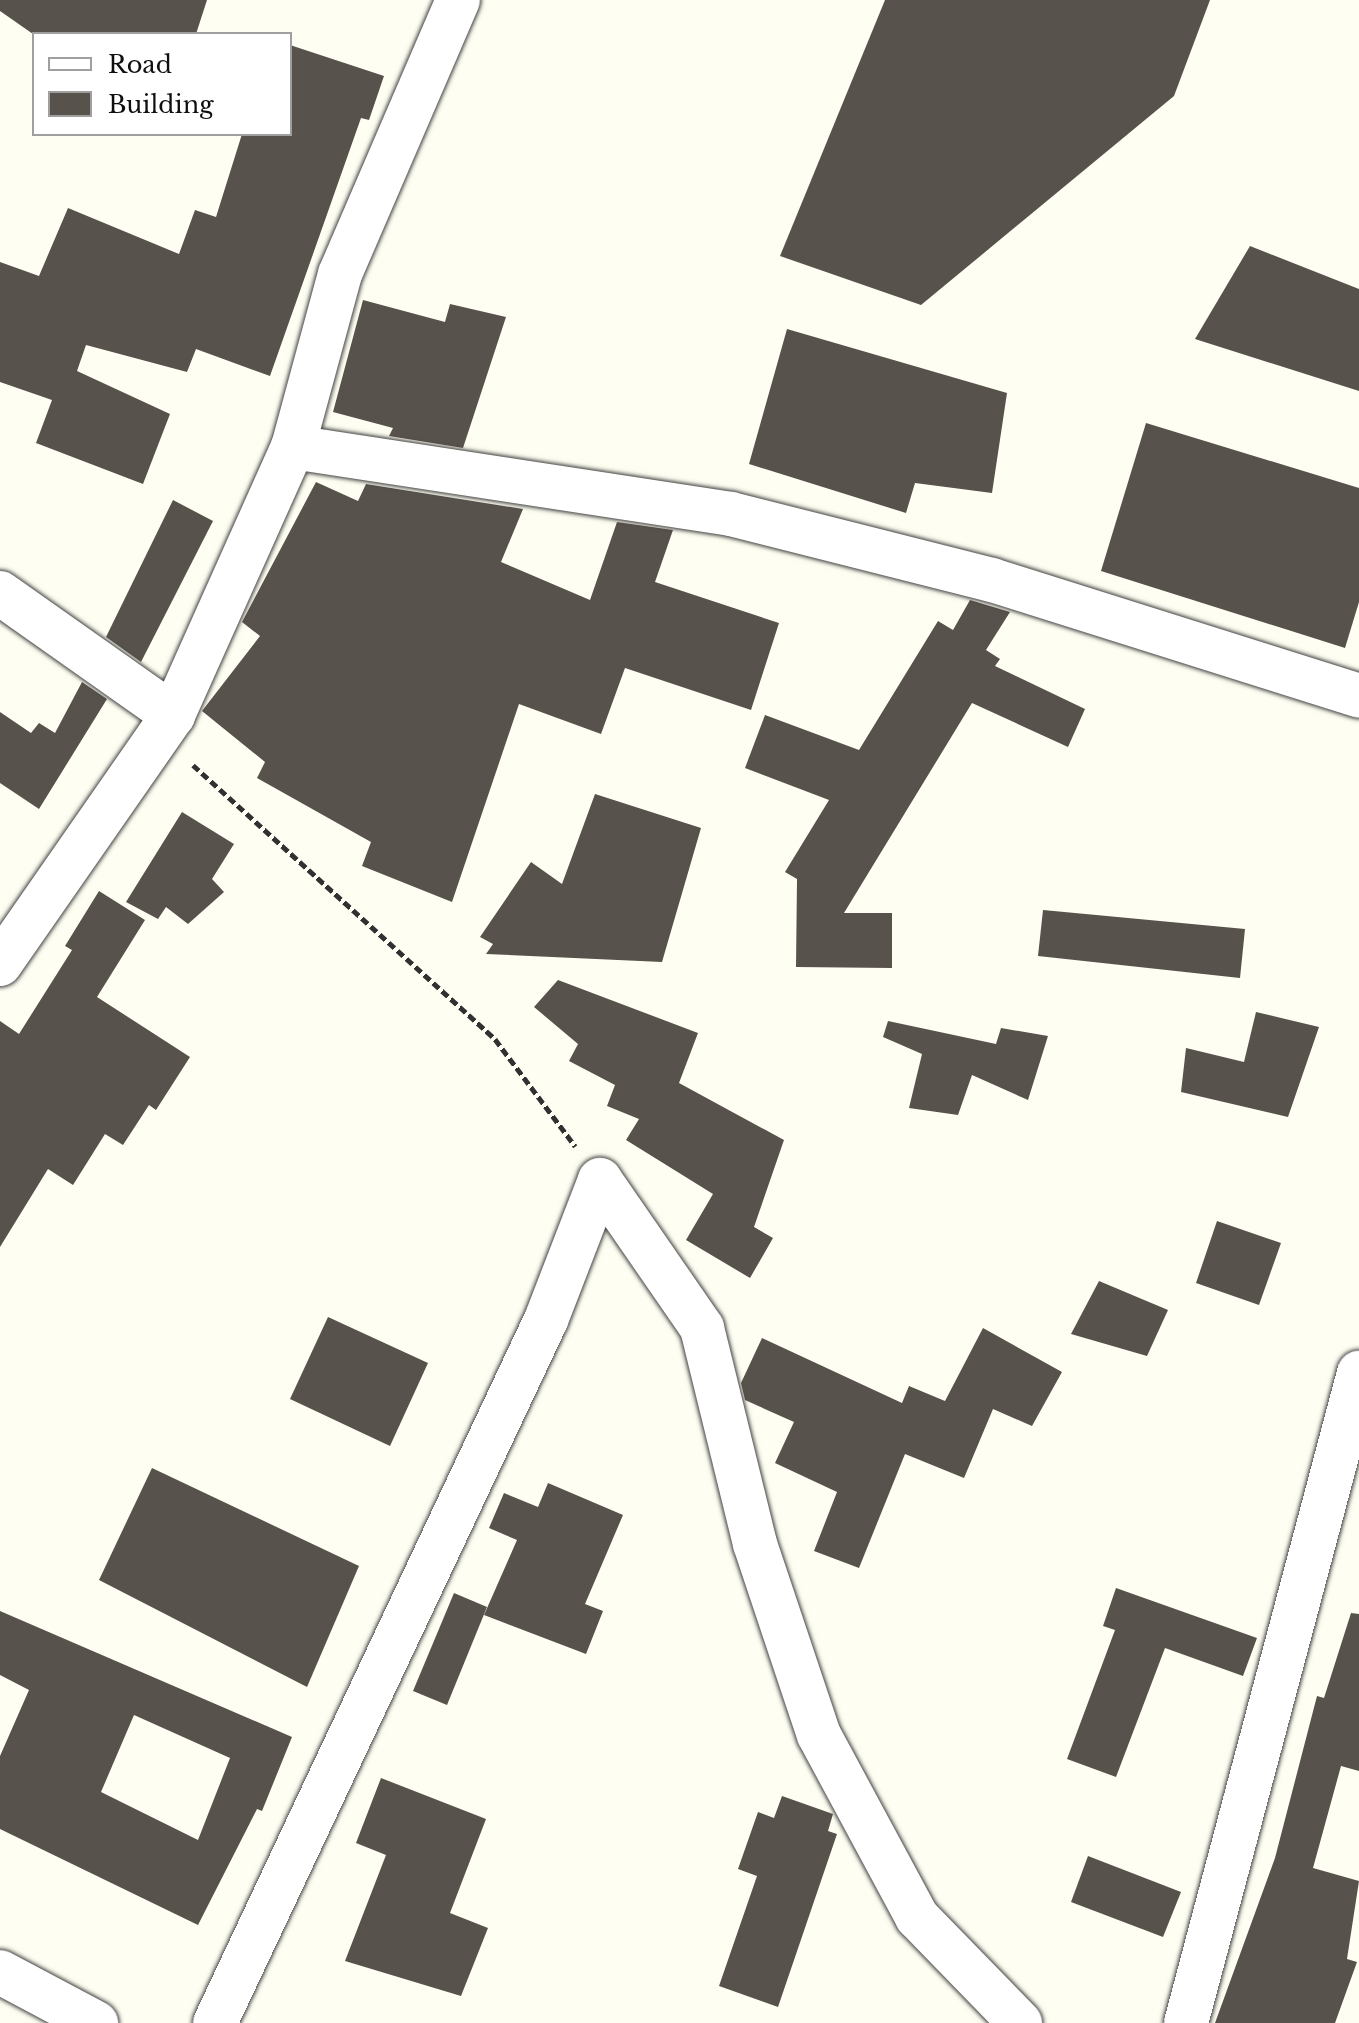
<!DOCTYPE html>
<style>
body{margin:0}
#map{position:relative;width:1359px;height:2023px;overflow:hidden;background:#fffef2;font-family:"Libre Baskerville",serif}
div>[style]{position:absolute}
.building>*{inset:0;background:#58524c}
.path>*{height:5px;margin-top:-2.5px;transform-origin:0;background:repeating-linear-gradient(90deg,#313131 0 8px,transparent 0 12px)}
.roads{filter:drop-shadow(0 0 2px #424242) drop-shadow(0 0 2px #424242)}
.minor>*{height:44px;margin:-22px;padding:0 22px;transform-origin:22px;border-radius:22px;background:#fff}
span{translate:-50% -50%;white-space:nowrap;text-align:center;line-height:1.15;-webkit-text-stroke:8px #fff;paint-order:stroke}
.legend{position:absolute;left:32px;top:32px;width:260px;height:104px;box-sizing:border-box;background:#fff;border:2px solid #9f9f9f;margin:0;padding:10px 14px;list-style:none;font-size:24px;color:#0f0f0f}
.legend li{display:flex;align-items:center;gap:16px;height:40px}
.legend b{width:40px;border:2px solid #9f9f9f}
</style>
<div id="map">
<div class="building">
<i style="clip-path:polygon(0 0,207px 0,196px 34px,33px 34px,0 11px)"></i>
<i style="clip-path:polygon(885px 0,1210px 0,1174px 96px,921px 305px,780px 256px)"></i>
<i style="clip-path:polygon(290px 45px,384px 76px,369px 120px,361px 118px,270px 376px,196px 349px,187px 372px,86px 345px,77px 371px,170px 414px,143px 484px,36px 443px,52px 400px,0 382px,0 262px,39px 276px,68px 208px,179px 254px,195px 210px,216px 217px,242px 134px,290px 134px)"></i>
<i style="clip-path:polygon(1250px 246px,1359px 289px,1359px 391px,1195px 339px)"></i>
<i style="clip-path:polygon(363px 300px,445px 322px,450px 304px,506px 317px,463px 448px,389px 436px,393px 428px,333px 412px)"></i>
<i style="clip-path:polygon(787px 329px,1007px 393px,992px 493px,915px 483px,906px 513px,749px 464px)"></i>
<i style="clip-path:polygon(1146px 423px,1359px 488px,1359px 602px,1345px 648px,1101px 571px)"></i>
<i style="clip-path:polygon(316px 482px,358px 501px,366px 484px,523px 509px,501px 562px,590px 600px,617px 522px,673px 530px,655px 582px,779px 623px,751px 710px,625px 668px,601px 734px,519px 704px,452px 902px,362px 866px,371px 842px,257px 778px,265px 762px,202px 711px,260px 636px,242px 622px)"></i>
<i style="clip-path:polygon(173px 500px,213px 521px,141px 662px,106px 637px)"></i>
<i style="clip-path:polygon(970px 600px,1010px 612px,986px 650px,1000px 659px,995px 666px,1085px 709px,1068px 747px,972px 703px,844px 913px,892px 913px,892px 968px,796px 967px,797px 879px,785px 872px,829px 800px,745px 768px,765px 715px,859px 750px,938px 621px,953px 630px)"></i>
<i style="clip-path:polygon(82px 682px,107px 699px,39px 809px,0 783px,0 712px,31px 733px,39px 723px,55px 733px)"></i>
<i style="clip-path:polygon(595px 794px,701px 828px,662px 962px,486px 954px,493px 944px,480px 937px,531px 862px,562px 884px)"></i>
<i style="clip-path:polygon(182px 812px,234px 844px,212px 879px,224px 892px,188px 924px,166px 907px,158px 919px,126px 902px)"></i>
<i style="clip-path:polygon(99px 891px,145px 920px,97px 997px,190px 1057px,156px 1110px,149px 1105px,123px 1145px,105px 1134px,73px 1185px,48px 1169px,0 1247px,0 1021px,19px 1034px,72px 950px,65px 946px)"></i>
<i style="clip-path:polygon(1043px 910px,1245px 929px,1240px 978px,1038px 956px)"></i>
<i style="clip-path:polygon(558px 980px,698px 1033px,679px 1083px,784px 1140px,754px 1227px,773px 1238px,750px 1278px,686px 1240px,713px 1194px,626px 1140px,639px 1119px,607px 1106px,615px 1085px,569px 1061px,578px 1044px,534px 1007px)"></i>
<i style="clip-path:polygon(1256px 1012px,1319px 1027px,1288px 1117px,1181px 1092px,1186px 1048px,1244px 1062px)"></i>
<i style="clip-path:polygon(888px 1021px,996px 1044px,1001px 1028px,1048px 1036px,1028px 1100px,972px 1075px,958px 1115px,909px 1108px,922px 1054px,883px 1037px)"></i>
<i style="clip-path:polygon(1217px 1221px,1281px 1243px,1259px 1305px,1196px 1283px)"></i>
<i style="clip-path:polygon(1099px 1281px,1168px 1310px,1147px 1356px,1071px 1334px)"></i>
<i style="clip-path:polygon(328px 1317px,428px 1363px,390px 1446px,290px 1399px)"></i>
<i style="clip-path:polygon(983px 1328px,1062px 1372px,1032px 1426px,993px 1409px,964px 1478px,905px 1454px,859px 1568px,814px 1551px,837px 1492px,775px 1463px,794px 1422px,745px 1400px,741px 1383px,762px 1338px,902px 1403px,909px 1386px,945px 1401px)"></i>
<i style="clip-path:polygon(152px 1468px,359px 1566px,307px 1687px,99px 1580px)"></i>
<i style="clip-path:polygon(548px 1483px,623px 1515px,585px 1604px,603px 1611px,586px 1654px,484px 1615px,517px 1540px,489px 1528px,504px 1493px,538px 1507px)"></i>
<i style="clip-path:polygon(1116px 1588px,1257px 1638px,1243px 1676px,1165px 1648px,1116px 1777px,1067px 1759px,1115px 1630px,1103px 1626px)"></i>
<i style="clip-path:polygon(454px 1593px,487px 1607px,447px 1705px,413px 1691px)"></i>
<i style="clip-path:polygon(evenodd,0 1611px,292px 1737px,262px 1811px,257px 1809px,198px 1925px,0 1829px,0 1756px,29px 1690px,0 1675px,0 1611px,134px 1715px,230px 1758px,198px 1840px,101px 1792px,134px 1715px)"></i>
<i style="clip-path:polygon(1351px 1613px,1359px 1614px,1359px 1771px,1341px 1766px,1313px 1868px,1359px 1881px,1347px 1959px,1357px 1962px,1335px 2023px,1215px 2023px,1275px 1858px,1317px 1696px,1324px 1698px)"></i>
<i style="clip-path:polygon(381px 1778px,486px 1819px,450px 1913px,488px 1928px,461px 1996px,345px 1961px,386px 1855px,356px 1843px)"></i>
<i style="clip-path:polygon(782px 1796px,833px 1814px,828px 1831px,837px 1834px,778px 2007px,719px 1986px,757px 1876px,738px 1869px,758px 1812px,774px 1818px)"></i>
<i style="clip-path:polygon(1088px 1856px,1181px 1892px,1163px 1937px,1071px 1902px)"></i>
</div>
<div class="path">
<i style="left:193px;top:765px;width:408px;rotate:42.2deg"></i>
<i style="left:495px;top:1039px;width:134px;rotate:53.2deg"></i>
</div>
<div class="roads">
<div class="minor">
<i style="left:458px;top:0;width:298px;rotate:113.3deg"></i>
<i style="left:340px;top:274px;width:179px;rotate:105.2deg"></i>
<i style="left:293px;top:447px;width:443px;rotate:8.7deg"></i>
<i style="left:731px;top:514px;width:269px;rotate:14.2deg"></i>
<i style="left:992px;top:580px;width:385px;rotate:17.5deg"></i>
<i style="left:0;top:593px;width:212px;rotate:35.2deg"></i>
<i style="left:0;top:964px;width:303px;rotate:-55.2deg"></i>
<i style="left:173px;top:715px;width:294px;rotate:-65.9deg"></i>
<i style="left:600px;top:1180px;width:180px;rotate:55.4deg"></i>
<i style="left:702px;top:1328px;width:222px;rotate:76.2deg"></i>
<i style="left:755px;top:1544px;width:201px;rotate:71.5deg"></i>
<i style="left:819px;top:1735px;width:207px;rotate:61.7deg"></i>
<i style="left:917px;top:1917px;width:148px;rotate:45.8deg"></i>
<i style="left:0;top:1972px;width:109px;rotate:28deg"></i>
<i style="left:215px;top:2023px;width:777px;rotate:-64.79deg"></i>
<i style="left:546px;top:1320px;width:150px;rotate:-68.9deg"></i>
<i style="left:1186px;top:2023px;width:673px;rotate:-75.1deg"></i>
</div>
</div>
<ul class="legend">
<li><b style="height:10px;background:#fff"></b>Road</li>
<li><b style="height:22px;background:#58524c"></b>Building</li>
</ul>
</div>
